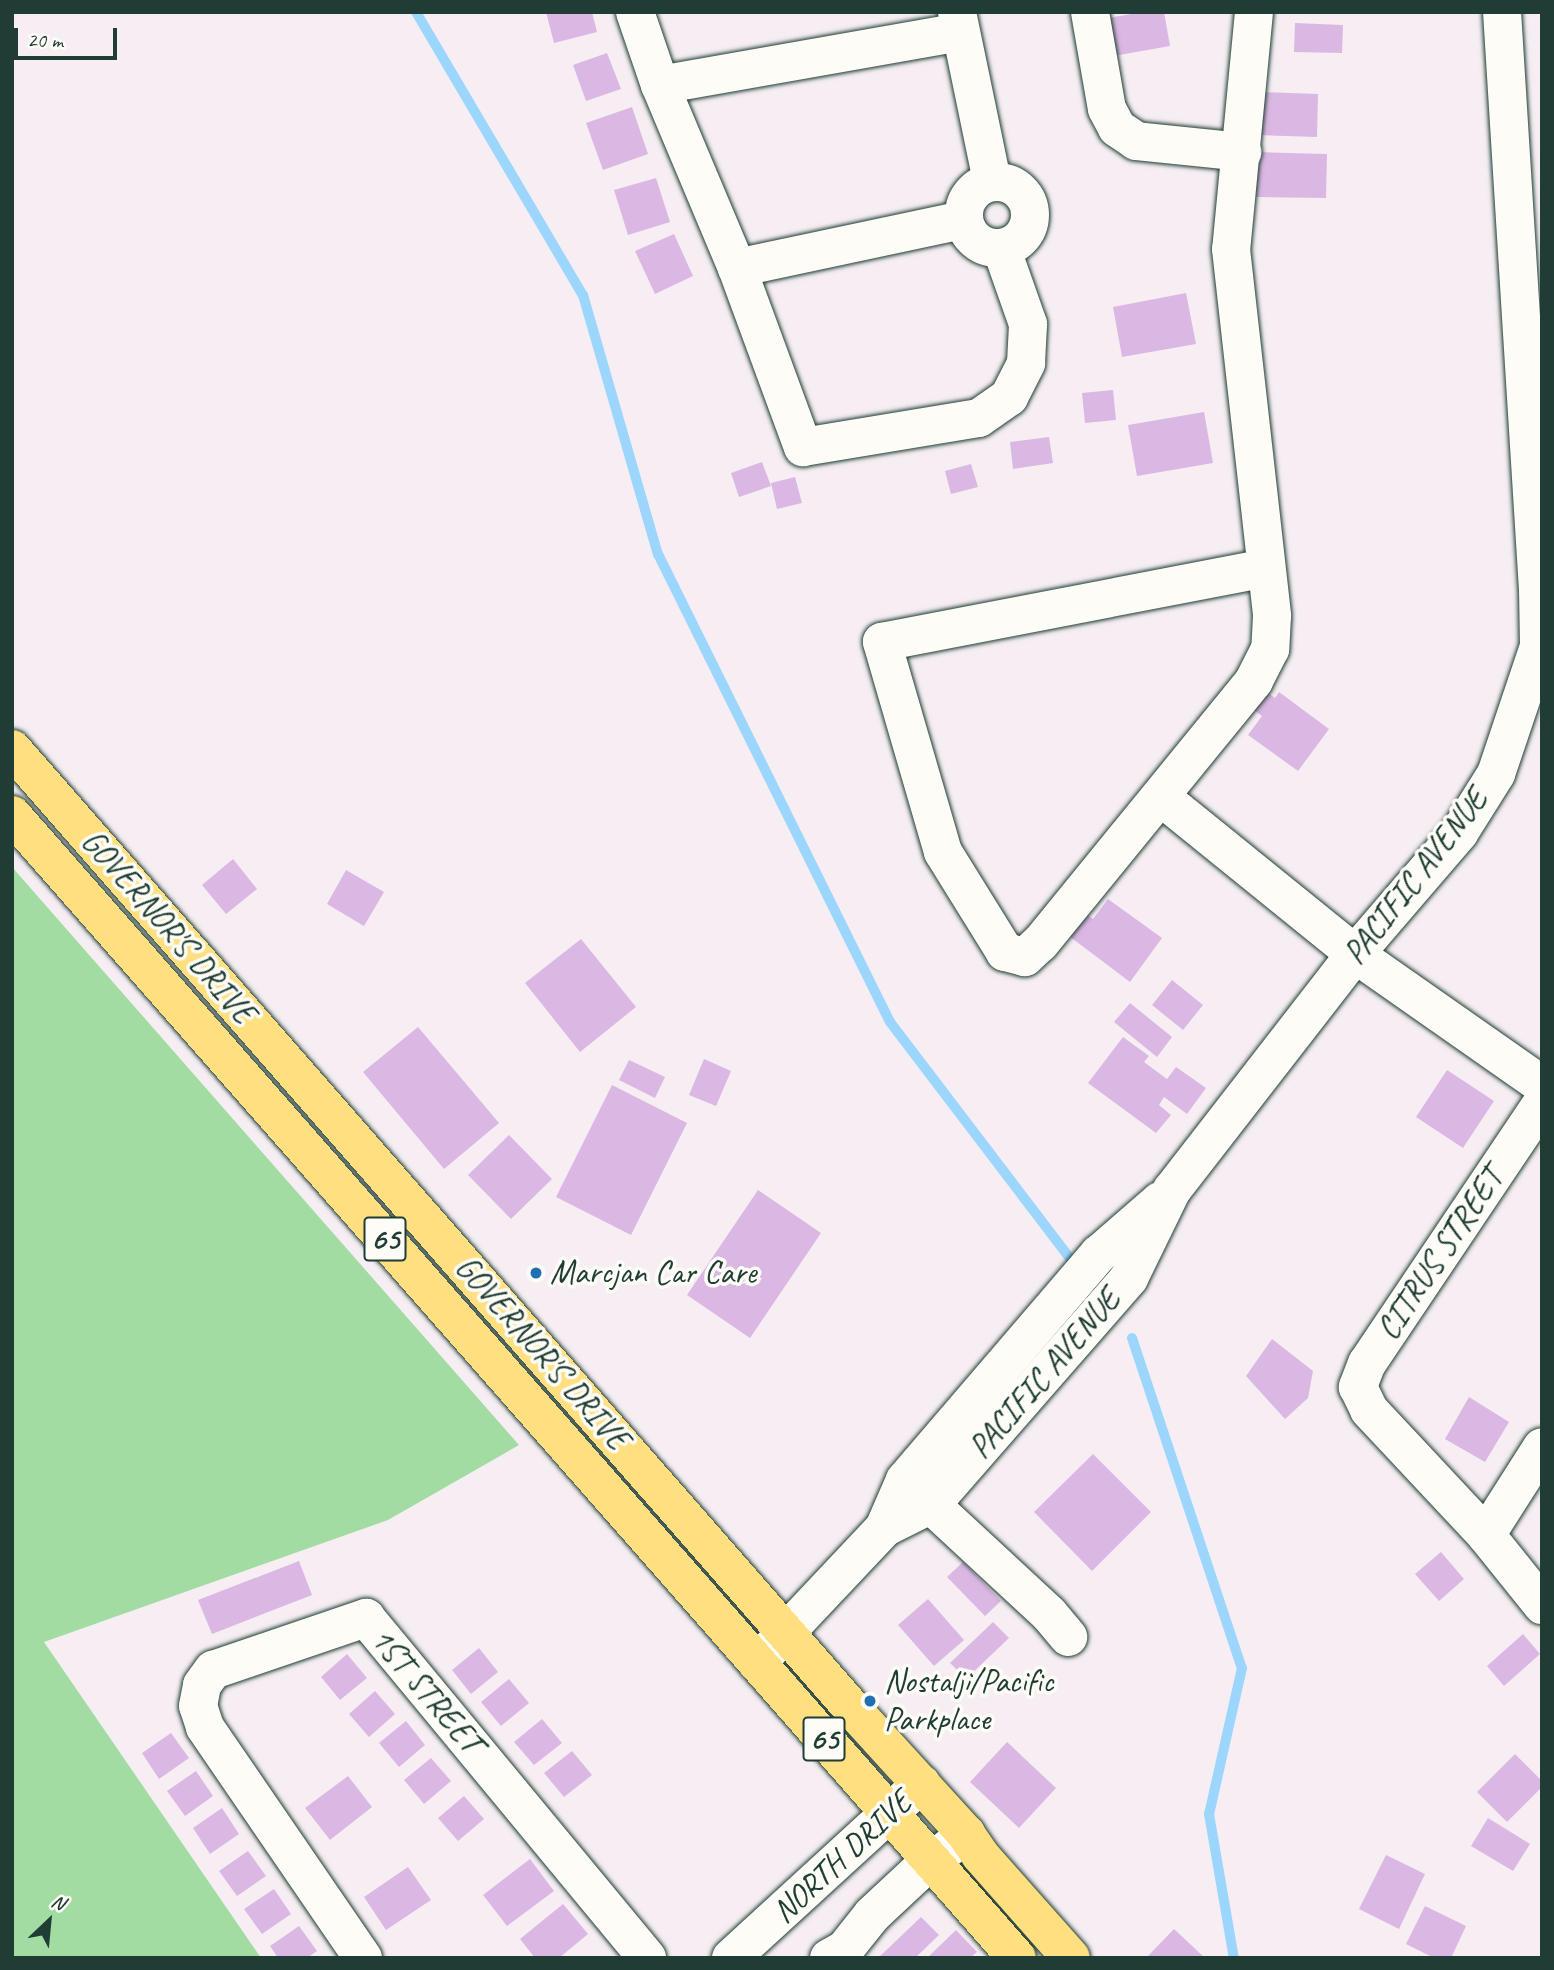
<!DOCTYPE html>
<style>
body{margin:0}
#map{position:relative;width:1554px;height:1970px;overflow:hidden;background:#f6eef3;font-family:Caveat,sans-serif}
div>[style]{position:absolute}
.green>*{inset:0;background:#a2dca2}
.stream>*{height:10px;margin:-5px;padding:0 5px;transform-origin:5px;border-radius:5px;background:#9dd6fd}
.building>*{inset:0;background:#dbb8e3}
.roads{filter:drop-shadow(0 0 2px #1f3d34) drop-shadow(0 0 2px #1f3d34)}
.street>*{height:38px;margin:-19px;padding:0 19px;transform-origin:19px;border-radius:19px;background:#fdfcf7}
.street>.ring{margin:-19px;padding:0;box-sizing:content-box;background:none;border:38px solid #fdfcf7;border-radius:50%}
.highway>*{height:38px;margin:-19px;padding:0 19px;transform-origin:19px;border-radius:19px;background:#ffdf80}
.dots>*{width:19px;height:19px;translate:-50% -50%;box-sizing:border-box;border:4px solid #fdfcf7;border-radius:50%}
span{translate:-50% -50%;white-space:nowrap;text-align:center;line-height:1.15;-webkit-text-stroke:7px #fdfcf7;paint-order:stroke}
.shield-label span{padding:2px 5px;background:#fdfcf7;border:2px solid;border-radius:5px;-webkit-text-stroke-width:0}
.shield-label{font-size:32px;color:#1f3d34;font-weight:700}
.street-label{font-size:33px;color:#1f3d34}
.poi-label{font-size:33px;color:#1f3d34}
.left{translate:0 -50%;text-align:left}
.frame{position:absolute;inset:0;border:14px solid #1f3d34;pointer-events:none}
.north{position:absolute;left:14px;top:1886px;width:70px;height:70px;-webkit-text-stroke:5px #fdfcf7;paint-order:stroke;rotate:26deg;font-size:19px;font-weight:700;line-height:28px;text-align:center;color:#1f3d34}
.north::after{content:'';display:block;margin:auto;width:24px;height:32px;background:#1f3d34;clip-path:polygon(50% 0,100% 100%,50% 72%,0 100%)}
.scale{position:absolute;left:14px;top:28px;width:103px;height:32px;box-sizing:border-box;border:4px solid #1f3d34;border-top:0;padding-left:9px;font-size:21px;line-height:24px;white-space:nowrap;color:#1f3d34;-webkit-text-stroke:5px #fdfcf7;paint-order:stroke}
</style>
<div id="map">
<div class="green">
<i style="clip-path:polygon(12px 867px,519px 1445px,388px 1520px,44px 1642px,261px 1958px,12px 1958px)"></i>
</div>
<div class="stream">
<i style="left:416px;top:12px;width:329px;rotate:59.5deg"></i>
<i style="left:583px;top:295px;width:270px;rotate:73.9deg"></i>
<i style="left:658px;top:554px;width:522px;rotate:63.63deg"></i>
<i style="left:890px;top:1022px;width:302px;rotate:52.7deg"></i>
<i style="left:1132px;top:1338px;width:348px;rotate:71.6deg"></i>
<i style="left:1242px;top:1668px;width:150px;rotate:102.7deg"></i>
<i style="left:1209px;top:1814px;width:146px;rotate:80.2deg"></i>
</div>
<div class="building">
<i style="clip-path:polygon(546px 12px,592px 12px,597px 32px,554px 43px)"></i>
<i style="clip-path:polygon(1143px 12px,1164px 12px,1170px 46px,1108px 57px,1102px 19px)"></i>
<i style="clip-path:polygon(1295px 23px,1343px 25px,1342px 53px,1294px 52px)"></i>
<i style="clip-path:polygon(607px 53px,621px 89px,586px 101px,573px 65px)"></i>
<i style="clip-path:polygon(1260px 92px,1318px 94px,1317px 137px,1259px 135px)"></i>
<i style="clip-path:polygon(632px 107px,648px 154px,603px 170px,586px 123px)"></i>
<i style="clip-path:polygon(1256px 152px,1327px 154px,1326px 198px,1256px 197px)"></i>
<i style="clip-path:polygon(656px 178px,670px 222px,628px 235px,614px 190px)"></i>
<i style="clip-path:polygon(674px 234px,693px 276px,655px 294px,635px 251px)"></i>
<i style="clip-path:polygon(1186px 293px,1196px 344px,1122px 357px,1113px 307px)"></i>
<i style="clip-path:polygon(1113px 390px,1116px 420px,1085px 423px,1082px 393px)"></i>
<i style="clip-path:polygon(1204px 412px,1213px 463px,1137px 476px,1128px 425px)"></i>
<i style="clip-path:polygon(1049px 437px,1053px 463px,1013px 469px,1010px 442px)"></i>
<i style="clip-path:polygon(762px 462px,771px 486px,739px 497px,731px 473px)"></i>
<i style="clip-path:polygon(971px 464px,978px 487px,951px 494px,945px 471px)"></i>
<i style="clip-path:polygon(795px 477px,802px 503px,777px 509px,771px 483px)"></i>
<i style="clip-path:polygon(1279px 692px,1329px 729px,1298px 771px,1248px 735px,1262px 716px,1254px 710px,1268px 693px,1275px 698px)"></i>
<i style="clip-path:polygon(233px 859px,257px 889px,226px 914px,202px 885px)"></i>
<i style="clip-path:polygon(346px 870px,384px 892px,364px 926px,327px 904px)"></i>
<i style="clip-path:polygon(1108px 899px,1162px 938px,1130px 982px,1061px 930px,1078px 908px,1093px 919px)"></i>
<i style="clip-path:polygon(581px 939px,636px 1007px,580px 1052px,525px 983px)"></i>
<i style="clip-path:polygon(1172px 980px,1203px 1005px,1183px 1030px,1152px 1005px)"></i>
<i style="clip-path:polygon(1130px 1003px,1172px 1037px,1157px 1057px,1114px 1022px)"></i>
<i style="clip-path:polygon(418px 1027px,499px 1123px,444px 1169px,363px 1072px)"></i>
<i style="clip-path:polygon(1123px 1037px,1149px 1056px,1144px 1062px,1167px 1079px,1176px 1067px,1206px 1088px,1187px 1114px,1164px 1097px,1159px 1105px,1171px 1115px,1156px 1133px,1088px 1083px)"></i>
<i style="clip-path:polygon(704px 1059px,731px 1071px,716px 1106px,689px 1095px)"></i>
<i style="clip-path:polygon(629px 1060px,665px 1077px,655px 1098px,619px 1080px)"></i>
<i style="clip-path:polygon(1447px 1070px,1494px 1101px,1463px 1148px,1416px 1117px)"></i>
<i style="clip-path:polygon(612px 1085px,687px 1123px,631px 1235px,556px 1197px)"></i>
<i style="clip-path:polygon(509px 1135px,552px 1179px,511px 1219px,468px 1175px)"></i>
<i style="clip-path:polygon(758px 1190px,821px 1233px,750px 1338px,687px 1295px)"></i>
<i style="clip-path:polygon(1272px 1339px,1313px 1371px,1308px 1398px,1285px 1419px,1246px 1376px)"></i>
<i style="clip-path:polygon(1469px 1397px,1509px 1422px,1485px 1462px,1445px 1439px)"></i>
<i style="clip-path:polygon(1093px 1454px,1151px 1512px,1092px 1571px,1034px 1512px)"></i>
<i style="clip-path:polygon(1441px 1552px,1464px 1579px,1439px 1601px,1415px 1574px)"></i>
<i style="clip-path:polygon(299px 1561px,312px 1595px,212px 1634px,198px 1600px)"></i>
<i style="clip-path:polygon(963px 1562px,1001px 1601px,985px 1616px,947px 1577px)"></i>
<i style="clip-path:polygon(928px 1599px,964px 1640px,934px 1666px,898px 1625px)"></i>
<i style="clip-path:polygon(993px 1622px,1009px 1638px,966px 1679px,950px 1663px)"></i>
<i style="clip-path:polygon(1523px 1634px,1540px 1654px,1504px 1686px,1487px 1666px)"></i>
<i style="clip-path:polygon(479px 1648px,498px 1672px,471px 1694px,452px 1670px)"></i>
<i style="clip-path:polygon(347px 1654px,367px 1678px,340px 1700px,321px 1677px)"></i>
<i style="clip-path:polygon(509px 1679px,529px 1703px,501px 1726px,481px 1702px)"></i>
<i style="clip-path:polygon(375px 1691px,395px 1714px,369px 1737px,349px 1714px)"></i>
<i style="clip-path:polygon(542px 1719px,562px 1743px,534px 1765px,514px 1742px)"></i>
<i style="clip-path:polygon(406px 1721px,425px 1745px,399px 1767px,379px 1743px)"></i>
<i style="clip-path:polygon(171px 1733px,189px 1758px,159px 1779px,142px 1753px)"></i>
<i style="clip-path:polygon(1007px 1742px,1056px 1788px,1019px 1828px,970px 1782px)"></i>
<i style="clip-path:polygon(572px 1751px,592px 1775px,564px 1797px,544px 1773px)"></i>
<i style="clip-path:polygon(1515px 1754px,1542px 1781px,1542px 1787px,1507px 1822px,1477px 1792px)"></i>
<i style="clip-path:polygon(431px 1758px,451px 1781px,424px 1804px,404px 1780px)"></i>
<i style="clip-path:polygon(196px 1771px,213px 1796px,185px 1816px,167px 1791px)"></i>
<i style="clip-path:polygon(348px 1776px,372px 1807px,330px 1840px,305px 1808px)"></i>
<i style="clip-path:polygon(464px 1796px,484px 1819px,458px 1841px,438px 1818px)"></i>
<i style="clip-path:polygon(222px 1808px,239px 1834px,210px 1854px,193px 1828px)"></i>
<i style="clip-path:polygon(1488px 1818px,1530px 1844px,1513px 1871px,1471px 1846px)"></i>
<i style="clip-path:polygon(248px 1851px,266px 1876px,237px 1896px,219px 1871px)"></i>
<i style="clip-path:polygon(1386px 1855px,1425px 1874px,1399px 1929px,1359px 1909px)"></i>
<i style="clip-path:polygon(530px 1859px,554px 1891px,507px 1926px,483px 1895px)"></i>
<i style="clip-path:polygon(408px 1867px,431px 1900px,386px 1930px,364px 1897px)"></i>
<i style="clip-path:polygon(274px 1889px,291px 1914px,262px 1934px,244px 1909px)"></i>
<i style="clip-path:polygon(563px 1904px,588px 1934px,559px 1958px,535px 1958px,520px 1939px)"></i>
<i style="clip-path:polygon(1425px 1906px,1466px 1926px,1451px 1958px,1434px 1958px,1406px 1944px)"></i>
<i style="clip-path:polygon(921px 1917px,939px 1935px,915px 1958px,878px 1958px)"></i>
<i style="clip-path:polygon(299px 1926px,317px 1951px,307px 1958px,278px 1958px,270px 1946px)"></i>
<i style="clip-path:polygon(1174px 1929px,1205px 1958px,1146px 1958px)"></i>
<i style="clip-path:polygon(956px 1930px,977px 1952px,970px 1958px,927px 1958px)"></i>
</div>
<div class="roads">
<div class="street">
<i style="left:635px;top:12px;width:77px;rotate:71.1deg"></i>
<i style="left:660px;top:85px;width:199px;rotate:67.2deg"></i>
<i style="left:737px;top:268px;width:191px;rotate:69.8deg"></i>
<i style="left:803px;top:447px;width:178px;rotate:-9.4deg"></i>
<i style="left:979px;top:418px;width:37px;rotate:-35deg"></i>
<i style="left:1009px;top:397px;width:38px;rotate:-63deg"></i>
<i style="left:1026px;top:363px;width:39px;rotate:-87deg"></i>
<i style="left:1028px;top:324px;width:78px;rotate:-109.4deg"></i>
<i style="left:957px;top:12px;width:173px;rotate:78.3deg"></i>
<i style="left:1090px;top:12px;width:98px;rotate:80.1deg"></i>
<i style="left:1107px;top:109px;width:21px;rotate:62deg"></i>
<i style="left:1117px;top:128px;width:23px;rotate:34deg"></i>
<i style="left:1136px;top:141px;width:107px;rotate:5.9deg"></i>
<i style="left:1254px;top:12px;width:238px;rotate:95.5deg"></i>
<i style="left:1231px;top:249px;width:369px;rotate:83.6deg"></i>
<i style="left:1272px;top:616px;width:33px;rotate:93deg"></i>
<i style="left:1270px;top:649px;width:36px;rotate:117deg"></i>
<i style="left:1254px;top:681px;width:338px;rotate:129.2deg"></i>
<i style="left:1040px;top:943px;width:21px;rotate:137deg"></i>
<i style="left:1025px;top:957px;width:21px;rotate:-166deg"></i>
<i style="left:1005px;top:952px;width:118px;rotate:-121.8deg"></i>
<i style="left:943px;top:852px;width:219px;rotate:-106.2deg"></i>
<i style="left:882px;top:642px;width:390px;rotate:-10.9deg"></i>
<i style="left:660px;top:85px;width:305px;rotate:-10deg"></i>
<i class="ring" style="left:964px;top:182px;width:28px;height:28px"></i>
<i style="left:737px;top:268px;width:231px;rotate:-12deg"></i>
<i style="left:1161px;top:797px;width:250px;rotate:39deg"></i>
<i style="left:1355px;top:954px;width:228px;rotate:35deg"></i>
<i style="left:1542px;top:1103px;width:313px;rotate:123.9deg"></i>
<i style="left:1367px;top:1363px;width:26px;rotate:111deg"></i>
<i style="left:1358px;top:1387px;width:25px;rotate:64deg"></i>
<i style="left:1369px;top:1410px;width:171px;rotate:46.9deg"></i>
<i style="left:1486px;top:1535px;width:90px;rotate:51.3deg"></i>
<i style="left:913px;top:1488px;width:185px;rotate:42.8deg"></i>
<i style="left:1049px;top:1614px;width:30px;rotate:50deg"></i>
<i style="left:884px;top:1528px;width:54px;rotate:-26.6deg"></i>
<i style="left:932px;top:1504px;width:300px;rotate:-48.9deg"></i>
<i style="left:1129px;top:1278px;width:98px;rotate:-64deg"></i>
<i style="left:1172px;top:1190px;width:299px;rotate:-52.2deg"></i>
<i style="left:1355px;top:954px;width:160px;rotate:-49.3deg"></i>
<i style="left:1459px;top:833px;width:70px;rotate:-57.9deg"></i>
<i style="left:1496px;top:774px;width:135px;rotate:-71.4deg"></i>
<i style="left:1539px;top:646px;width:56px;rotate:-91deg"></i>
<i style="left:1538px;top:590px;width:579px;rotate:-93.56deg"></i>
<i style="left:1486px;top:1535px;width:104px;rotate:-57.5deg"></i>
<i style="left:757px;top:1663px;width:185px;rotate:-46.7deg"></i>
<i style="left:884px;top:1528px;width:52px;rotate:-66.4deg"></i>
<i style="left:905px;top:1480px;width:298px;rotate:-49.4deg"></i>
<i style="left:1099px;top:1254px;width:81px;rotate:-41deg"></i>
<i style="left:363px;top:1958px;width:280px;rotate:-124.4deg"></i>
<i style="left:205px;top:1727px;width:22px;rotate:-108deg"></i>
<i style="left:198px;top:1706px;width:21px;rotate:-79deg"></i>
<i style="left:202px;top:1685px;width:19px;rotate:-54deg"></i>
<i style="left:213px;top:1670px;width:162px;rotate:-18.8deg"></i>
<i style="left:366px;top:1618px;width:441px;rotate:50.4deg"></i>
<i style="left:731px;top:1958px;width:258px;rotate:-42.5deg"></i>
<i style="left:829px;top:1958px;width:18px;rotate:-29deg"></i>
<i style="left:845px;top:1949px;width:43px;rotate:-51.5deg"></i>
<i style="left:872px;top:1915px;width:62px;rotate:-43deg"></i>
<i style="left:917px;top:1873px;width:63px;rotate:-38.5deg"></i>
</div>
<div class="highway">
<i style="left:12px;top:749px;width:1281px;rotate:48.8deg"></i>
<i style="left:856px;top:1713px;width:164px;rotate:47.7deg"></i>
<i style="left:966px;top:1834px;width:25px;rotate:56deg"></i>
<i style="left:980px;top:1855px;width:137px;rotate:48.5deg"></i>
<i style="left:12px;top:815px;width:1522px;rotate:48.68deg"></i>
</div>
</div>
<div class="dots">
<i style="left:536px;top:1273px;background:#1f6fb2"></i>
<i style="left:870px;top:1701px;background:#1f6fb2"></i>
</div>
<div class="shield-label">
<span style="left:385px;top:1239px">65</span>
<span style="left:824px;top:1739px">65</span>
</div>
<div class="street-label">
<span style="left:1416px;top:877px;rotate:-52deg">PACIFIC AVENUE</span>
<span style="left:168px;top:927px;rotate:49deg">GOVERNOR'S DRIVE</span>
<span style="left:1440px;top:1254px;rotate:-56deg">CITRUS STREET</span>
<span style="left:542px;top:1353px;rotate:49deg">GOVERNOR'S DRIVE</span>
<span style="left:1045px;top:1374px;rotate:-49deg">PACIFIC AVENUE</span>
<span style="left:426px;top:1691px;rotate:50deg">1ST STREET</span>
<span style="left:842px;top:1857px;rotate:-43deg">NORTH DRIVE</span>
</div>
<div class="poi-label">
<span class="left" style="left:550px;top:1273px">Marcjan Car Care</span>
<span class="left" style="left:884px;top:1701px">Nostalji/Pacific<br>Parkplace</span>
</div>
<div class="frame"></div>
<div class="north">N</div>
<div class="scale">20 m</div>
</div>
